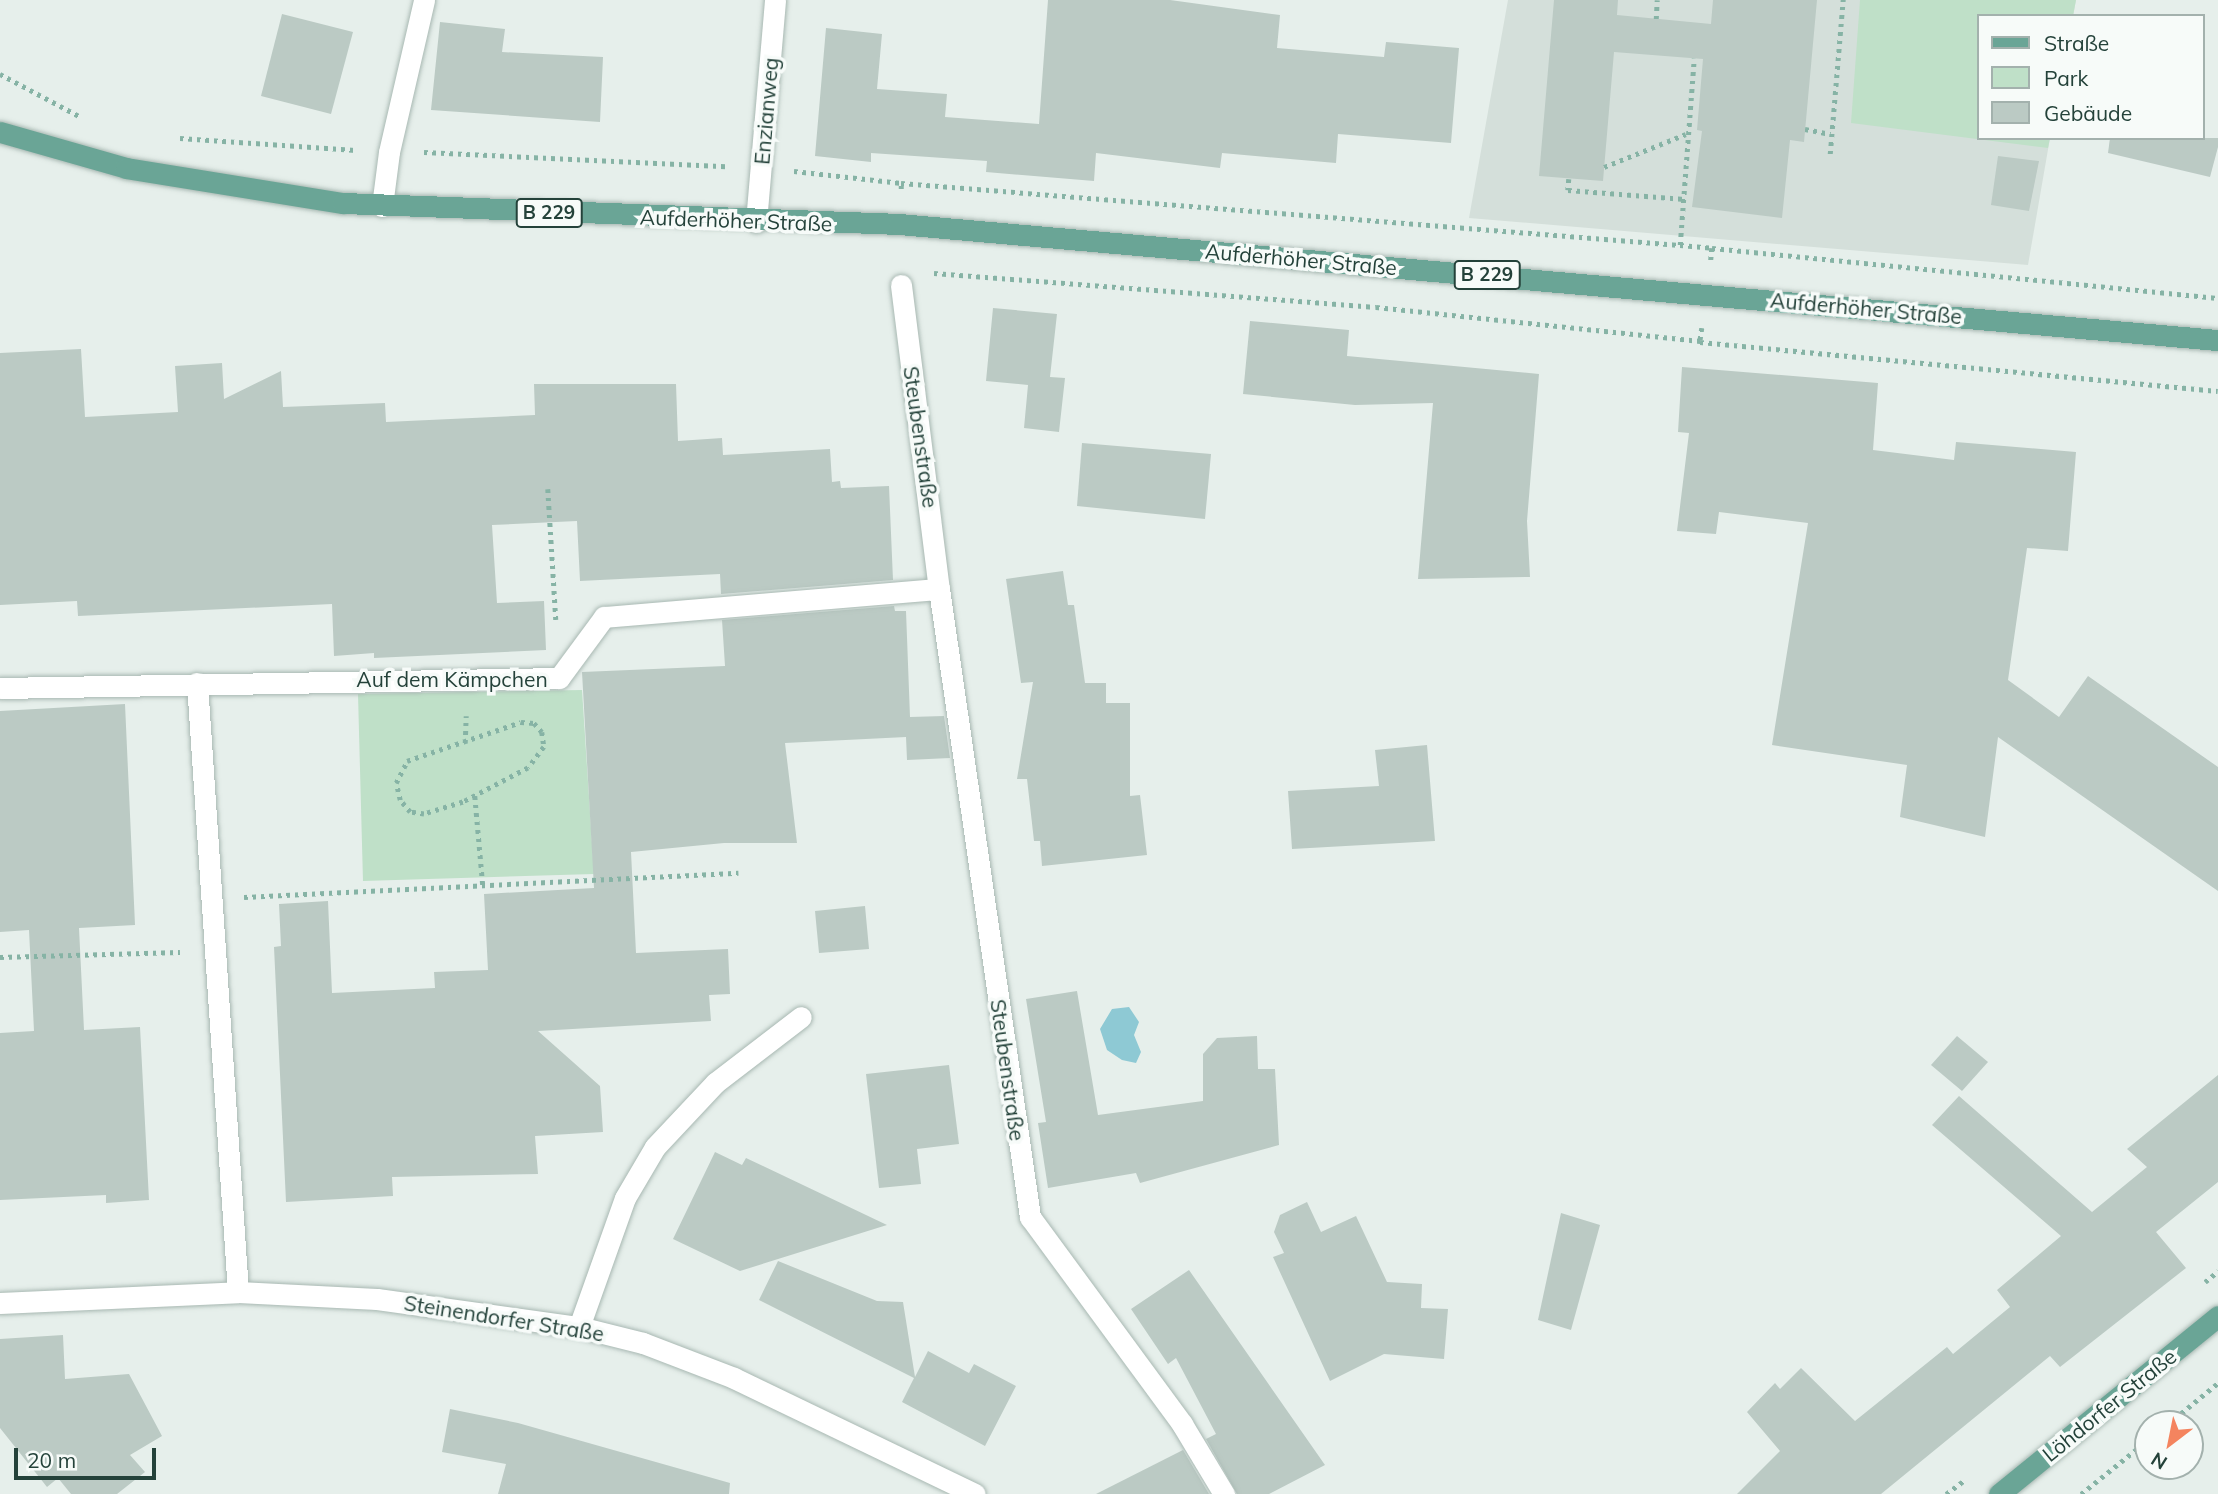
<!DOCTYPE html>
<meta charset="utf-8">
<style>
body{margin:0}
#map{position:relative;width:2218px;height:1494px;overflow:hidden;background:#e6efeb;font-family:Mulish,sans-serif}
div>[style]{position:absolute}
.built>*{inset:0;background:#d4dfda}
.green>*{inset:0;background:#bfe0c8}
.water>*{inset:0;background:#8ec9d4}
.building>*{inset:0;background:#bbcac4}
.path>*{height:4.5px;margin-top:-2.25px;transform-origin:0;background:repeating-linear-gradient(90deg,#86b3a5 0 3.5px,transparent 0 8.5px)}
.roads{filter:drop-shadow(0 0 2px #a8b8b2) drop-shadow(0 0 2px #a8b8b2)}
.minor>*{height:21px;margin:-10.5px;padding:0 10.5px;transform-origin:10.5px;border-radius:10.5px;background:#fff}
.major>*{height:21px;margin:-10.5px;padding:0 10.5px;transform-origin:10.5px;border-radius:10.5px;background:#6aa596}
span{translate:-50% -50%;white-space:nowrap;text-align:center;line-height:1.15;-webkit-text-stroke:7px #f7fbf9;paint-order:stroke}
.shield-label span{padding:2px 5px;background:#f7fbf9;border:2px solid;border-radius:5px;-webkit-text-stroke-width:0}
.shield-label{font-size:19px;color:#24423a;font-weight:700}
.street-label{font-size:21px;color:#24423a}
.legend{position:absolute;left:1977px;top:14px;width:228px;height:126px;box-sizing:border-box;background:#f7fbf9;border:2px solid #a3b1ad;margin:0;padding:9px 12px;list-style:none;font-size:21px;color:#24423a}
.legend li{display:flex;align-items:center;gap:14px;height:35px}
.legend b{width:35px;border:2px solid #a3b1ad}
.north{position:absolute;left:2134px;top:1410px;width:70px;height:70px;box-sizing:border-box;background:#f7fbf9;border:2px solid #a3b1ad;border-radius:50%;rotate:212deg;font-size:19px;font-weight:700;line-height:28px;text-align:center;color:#24423a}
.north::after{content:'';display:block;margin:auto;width:24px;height:32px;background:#f4845f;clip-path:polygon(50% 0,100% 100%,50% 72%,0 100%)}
.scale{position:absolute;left:14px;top:1448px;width:142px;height:32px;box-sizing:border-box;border:4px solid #24423a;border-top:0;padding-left:9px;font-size:21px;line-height:24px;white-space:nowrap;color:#24423a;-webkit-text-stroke:5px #f7fbf9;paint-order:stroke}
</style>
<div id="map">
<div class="built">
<i style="clip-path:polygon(1508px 0,2076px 0,2073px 16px,1978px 16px,1978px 138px,2050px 138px,2028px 265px,1469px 218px)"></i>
</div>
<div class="green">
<i style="clip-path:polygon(1860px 0,2076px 0,2073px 16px,1978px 16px,1978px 138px,2050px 138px,2048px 148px,1851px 123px)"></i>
<i style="clip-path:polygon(582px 690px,594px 874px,363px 881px,358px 694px)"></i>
</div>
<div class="water">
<i style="clip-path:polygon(1129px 1007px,1139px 1022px,1134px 1035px,1141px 1052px,1136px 1063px,1122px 1060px,1107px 1050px,1100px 1029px,1112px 1009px)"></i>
</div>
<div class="building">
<i style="clip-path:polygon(1048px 0,1170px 0,1280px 15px,1277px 48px,1384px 57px,1386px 42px,1459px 48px,1451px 143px,1338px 134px,1336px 163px,1222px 153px,1220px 168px,1096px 153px,1094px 181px,986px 172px,987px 161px,871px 153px,871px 162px,815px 156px,826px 28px,882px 34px,877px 89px,947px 94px,945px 117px,1039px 124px)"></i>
<i style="clip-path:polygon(1554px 0,1618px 0,1617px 15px,1711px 24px,1713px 0,1817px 0,1804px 142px,1790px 140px,1782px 218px,1692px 207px,1702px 131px,1697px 130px,1703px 59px,1614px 52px,1603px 181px,1539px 176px)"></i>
<i style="clip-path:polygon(282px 14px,353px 32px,331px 114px,261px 96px)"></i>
<i style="clip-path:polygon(440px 22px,505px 29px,502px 52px,603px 57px,600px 122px,431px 110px)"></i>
<i style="clip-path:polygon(2110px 138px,2218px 138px,2218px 147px,2210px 177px,2108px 153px)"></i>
<i style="clip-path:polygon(1998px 156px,2039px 161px,2029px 211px,1991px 205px)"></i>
<i style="clip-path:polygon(993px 308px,1057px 314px,1050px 377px,1065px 378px,1059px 432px,1024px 428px,1028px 385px,986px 381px)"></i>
<i style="clip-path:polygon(1250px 321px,1349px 330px,1347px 356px,1539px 374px,1527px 521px,1530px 577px,1418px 579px,1433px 403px,1355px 405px,1243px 394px)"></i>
<i style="clip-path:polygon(81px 349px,85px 417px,178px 412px,175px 366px,222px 363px,224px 399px,281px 371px,283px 407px,385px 403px,386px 422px,535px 415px,534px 384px,676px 384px,678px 441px,722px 438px,723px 455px,830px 449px,832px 482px,840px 481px,841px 488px,889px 486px,893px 580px,721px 594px,720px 574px,580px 581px,577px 521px,492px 525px,497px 603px,544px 601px,546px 650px,374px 658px,374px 653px,334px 656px,332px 604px,78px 616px,77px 601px,0 605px,0 353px)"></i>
<i style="clip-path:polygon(1682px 367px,1878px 383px,1873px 450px,1954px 460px,1956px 442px,2076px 452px,2068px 551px,2027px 548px,2008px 680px,2059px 717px,2088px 676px,2218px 767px,2218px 891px,1998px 737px,1985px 837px,1900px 817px,1907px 765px,1772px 745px,1808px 523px,1719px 512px,1716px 534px,1677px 531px,1689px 433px,1678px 432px)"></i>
<i style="clip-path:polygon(1082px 443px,1211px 454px,1205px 519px,1077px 506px)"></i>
<i style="clip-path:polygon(1063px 571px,1068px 605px,1074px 605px,1085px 683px,1106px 683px,1106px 703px,1130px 703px,1130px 796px,1140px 795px,1147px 855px,1042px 866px,1040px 841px,1034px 841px,1027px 779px,1017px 779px,1033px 682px,1021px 683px,1006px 579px)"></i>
<i style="clip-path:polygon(894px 606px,895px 611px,906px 611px,910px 717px,944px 716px,950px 758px,907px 760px,906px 737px,785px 743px,797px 843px,724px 843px,631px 852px,636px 953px,728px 949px,730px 994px,709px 995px,711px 1021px,538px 1031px,600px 1086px,603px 1132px,535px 1136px,538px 1174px,392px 1177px,393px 1196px,286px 1202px,274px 947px,281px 946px,279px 904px,328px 901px,332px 993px,435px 988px,434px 972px,488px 970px,484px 894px,594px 888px,582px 672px,725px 666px,722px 620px)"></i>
<i style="clip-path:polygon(125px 704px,135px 925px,79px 928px,84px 1030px,140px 1027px,149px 1200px,106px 1203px,106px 1195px,0 1200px,0 1033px,34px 1031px,29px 930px,0 932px,0 711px)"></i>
<i style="clip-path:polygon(1427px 745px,1435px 841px,1292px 849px,1288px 791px,1379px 786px,1375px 750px)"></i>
<i style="clip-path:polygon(865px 906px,869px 949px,819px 953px,815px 911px)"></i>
<i style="clip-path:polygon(1077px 991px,1098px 1115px,1203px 1101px,1203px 1054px,1217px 1038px,1257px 1036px,1258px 1069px,1275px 1069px,1279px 1145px,1140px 1183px,1136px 1173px,1048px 1188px,1038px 1123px,1046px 1122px,1026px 999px)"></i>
<i style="clip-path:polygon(1957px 1036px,1988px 1062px,1962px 1091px,1931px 1065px)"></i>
<i style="clip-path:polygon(949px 1065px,959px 1144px,917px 1149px,921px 1184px,879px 1188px,866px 1074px)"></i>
<i style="clip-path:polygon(2218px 1075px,2218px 1182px,2156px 1232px,2186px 1268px,2060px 1367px,2050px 1356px,1881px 1494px,1737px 1494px,1780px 1451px,1747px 1412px,1775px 1383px,1780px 1389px,1801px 1368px,1855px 1421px,1947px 1347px,1953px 1354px,2010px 1307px,1997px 1290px,2061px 1236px,1932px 1125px,1959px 1096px,2092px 1212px,2147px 1167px,2127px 1149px)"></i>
<i style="clip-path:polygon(715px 1152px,742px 1165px,746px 1158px,887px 1225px,740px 1271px,673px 1239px)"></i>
<i style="clip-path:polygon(1307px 1202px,1321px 1232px,1356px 1216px,1387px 1282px,1422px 1284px,1421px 1308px,1448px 1309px,1444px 1359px,1384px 1354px,1330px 1381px,1273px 1257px,1284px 1253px,1274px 1232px,1280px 1215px)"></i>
<i style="clip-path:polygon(1561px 1213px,1600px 1225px,1571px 1330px,1538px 1320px)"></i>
<i style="clip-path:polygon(778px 1261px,877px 1301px,903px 1302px,915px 1377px,928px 1351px,969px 1373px,974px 1364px,1016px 1386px,985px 1446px,902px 1402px,914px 1378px,759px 1300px)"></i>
<i style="clip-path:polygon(1189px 1270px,1325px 1465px,1269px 1494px,1237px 1494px,1206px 1439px,1216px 1434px,1176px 1358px,1168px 1364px,1131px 1309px)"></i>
<i style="clip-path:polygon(63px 1335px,65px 1379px,129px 1374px,162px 1436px,130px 1455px,145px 1472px,117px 1494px,71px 1494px,58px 1478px,47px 1487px,0 1428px,0 1339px)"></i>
<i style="clip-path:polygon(450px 1409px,518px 1423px,730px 1483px,729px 1494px,498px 1494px,506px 1464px,442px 1452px)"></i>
<i style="clip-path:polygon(1183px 1450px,1209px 1494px,1096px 1494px)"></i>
</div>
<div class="path">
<i style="left:1656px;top:19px;width:19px;rotate:-87deg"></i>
<i style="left:0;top:74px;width:89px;rotate:28deg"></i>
<i style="left:1805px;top:129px;width:26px;rotate:11deg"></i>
<i style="left:180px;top:138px;width:176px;rotate:3.9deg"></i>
<i style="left:424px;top:152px;width:302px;rotate:2.7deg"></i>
<i style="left:1830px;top:154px;width:155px;rotate:-85.2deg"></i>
<i style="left:1604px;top:167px;width:88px;rotate:-21.9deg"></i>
<i style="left:794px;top:171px;width:108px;rotate:6.4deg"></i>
<i style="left:1569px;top:179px;width:11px;rotate:95deg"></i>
<i style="left:1568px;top:190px;width:117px;rotate:4.4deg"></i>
<i style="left:901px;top:189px;width:6px;rotate:-90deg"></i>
<i style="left:901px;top:183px;width:781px;rotate:4.55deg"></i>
<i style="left:1680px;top:245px;width:32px;rotate:5deg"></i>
<i style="left:1712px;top:248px;width:12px;rotate:95deg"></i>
<i style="left:1680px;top:245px;width:187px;rotate:-85.7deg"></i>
<i style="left:1712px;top:248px;width:508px;rotate:5.64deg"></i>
<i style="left:934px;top:273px;width:443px;rotate:4.4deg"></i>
<i style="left:1376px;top:307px;width:326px;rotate:6deg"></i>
<i style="left:1702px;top:328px;width:14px;rotate:98deg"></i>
<i style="left:1700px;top:342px;width:520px;rotate:5.4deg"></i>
<i style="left:548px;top:489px;width:131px;rotate:86.5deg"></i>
<i style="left:521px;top:722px;width:13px;rotate:4deg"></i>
<i style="left:534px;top:723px;width:12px;rotate:48deg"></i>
<i style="left:542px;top:732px;width:15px;rotate:82deg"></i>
<i style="left:544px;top:747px;width:26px;rotate:127deg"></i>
<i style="left:528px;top:768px;width:73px;rotate:152.4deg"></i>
<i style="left:463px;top:802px;width:41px;rotate:162.9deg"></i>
<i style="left:424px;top:814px;width:14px;rotate:-172deg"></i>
<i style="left:410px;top:812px;width:16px;rotate:-130deg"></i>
<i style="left:400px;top:800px;width:17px;rotate:-103deg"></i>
<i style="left:396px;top:783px;width:25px;rotate:-63deg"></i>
<i style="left:407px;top:761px;width:120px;rotate:-18.9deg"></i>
<i style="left:465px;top:743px;width:27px;rotate:-88deg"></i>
<i style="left:475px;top:796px;width:89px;rotate:84.9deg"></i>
<i style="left:244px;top:897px;width:495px;rotate:-2.8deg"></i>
<i style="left:0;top:957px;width:180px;rotate:-1.6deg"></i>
<i style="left:2205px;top:1282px;width:17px;rotate:-40deg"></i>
<i style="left:2168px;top:1424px;width:65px;rotate:-39.4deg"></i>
<i style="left:1946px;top:1494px;width:25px;rotate:-37deg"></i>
<i style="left:2081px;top:1494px;width:86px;rotate:-38.9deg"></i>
</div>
<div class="roads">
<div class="minor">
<i style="left:382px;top:206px;width:54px;rotate:-82.6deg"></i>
<i style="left:389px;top:152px;width:156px;rotate:-77deg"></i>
<i style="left:756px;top:222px;width:223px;rotate:-85.1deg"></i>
<i style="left:901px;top:285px;width:306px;rotate:82.9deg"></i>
<i style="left:939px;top:589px;width:635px;rotate:81.75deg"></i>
<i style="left:1030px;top:1217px;width:257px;rotate:53.7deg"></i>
<i style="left:1182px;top:1424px;width:82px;rotate:59deg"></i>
<i style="left:197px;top:683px;width:610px;rotate:86.15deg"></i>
<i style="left:0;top:688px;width:559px;rotate:-1.02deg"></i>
<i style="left:559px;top:678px;width:76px;rotate:-53.6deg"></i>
<i style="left:604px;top:617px;width:336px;rotate:-4.8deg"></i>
<i style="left:0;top:1303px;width:238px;rotate:-2.6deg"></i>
<i style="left:238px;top:1292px;width:139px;rotate:2.9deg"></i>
<i style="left:377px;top:1299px;width:204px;rotate:7.9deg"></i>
<i style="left:579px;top:1327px;width:66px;rotate:14deg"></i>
<i style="left:643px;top:1343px;width:97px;rotate:21deg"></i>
<i style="left:734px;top:1378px;width:267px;rotate:25.7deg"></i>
<i style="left:579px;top:1327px;width:137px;rotate:-70.4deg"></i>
<i style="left:625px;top:1198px;width:59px;rotate:-59.5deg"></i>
<i style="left:655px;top:1147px;width:88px;rotate:-46.8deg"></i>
<i style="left:715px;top:1083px;width:108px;rotate:-37.5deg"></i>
</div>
<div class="major">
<i style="left:0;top:132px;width:131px;rotate:15.9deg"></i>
<i style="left:126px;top:168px;width:220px;rotate:9.2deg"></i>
<i style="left:343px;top:203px;width:556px;rotate:2.16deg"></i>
<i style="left:899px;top:224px;width:1324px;rotate:5.03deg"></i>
<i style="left:1999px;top:1494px;width:282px;rotate:-39.1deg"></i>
</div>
</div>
<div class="shield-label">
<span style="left:549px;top:213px">B 229</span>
<span style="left:1487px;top:275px">B 229</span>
</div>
<div class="street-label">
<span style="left:766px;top:111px;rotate:-85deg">Enzianweg</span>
<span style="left:736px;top:220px;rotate:2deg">Aufderhöher Straße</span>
<span style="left:1301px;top:259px;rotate:5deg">Aufderhöher Straße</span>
<span style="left:1866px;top:308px;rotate:5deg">Aufderhöher Straße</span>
<span style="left:921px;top:437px;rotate:82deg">Steubenstraße</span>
<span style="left:452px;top:679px">Auf dem Kämpchen</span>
<span style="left:1008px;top:1070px;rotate:82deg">Steubenstraße</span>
<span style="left:504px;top:1318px;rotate:9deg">Steinendorfer Straße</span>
<span style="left:2109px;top:1405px;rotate:-39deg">Löhdorfer Straße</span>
</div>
<ul class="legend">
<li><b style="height:9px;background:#6aa596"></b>Straße</li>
<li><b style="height:19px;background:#bfe0c8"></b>Park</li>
<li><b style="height:19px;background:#bbcac4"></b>Gebäude</li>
</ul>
<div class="north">N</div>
<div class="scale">20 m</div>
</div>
